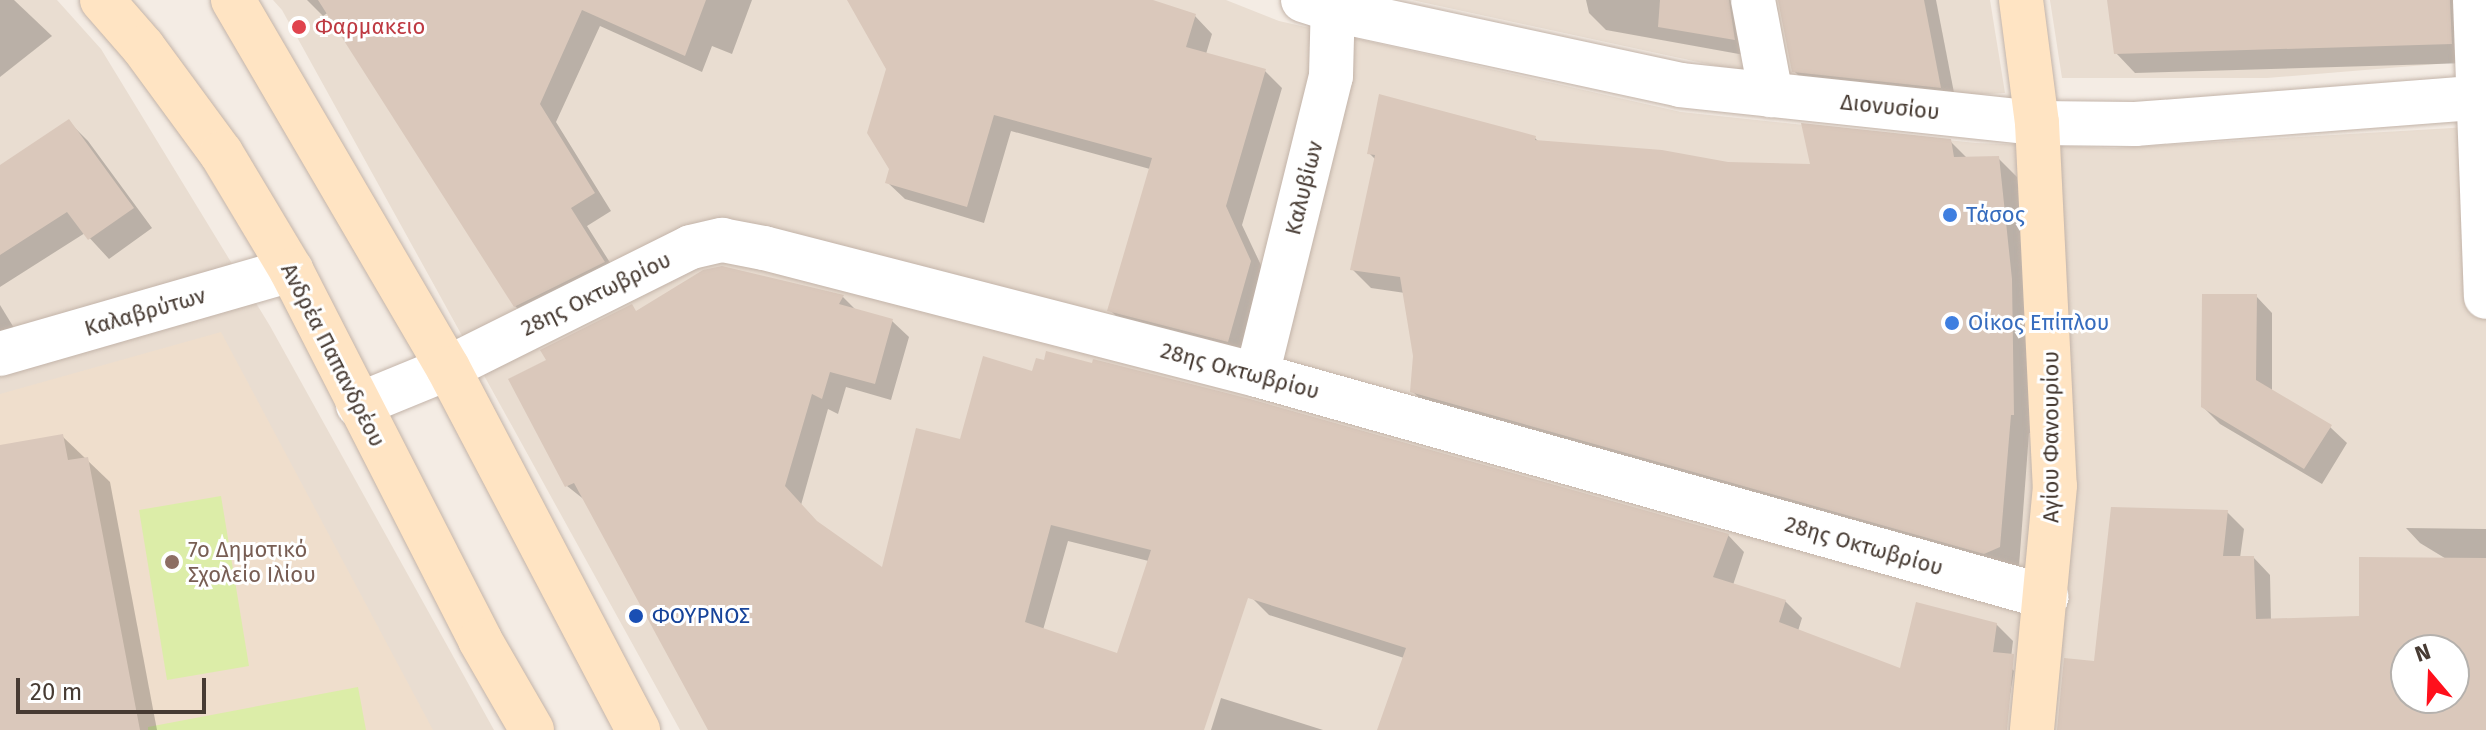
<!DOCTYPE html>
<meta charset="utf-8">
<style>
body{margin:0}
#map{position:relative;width:2486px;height:730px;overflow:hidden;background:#f4ece4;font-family:"Fira Sans",sans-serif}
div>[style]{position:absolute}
.residential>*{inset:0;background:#e9ddd1}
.education>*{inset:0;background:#efdecc}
.green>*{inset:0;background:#dceda8}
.shadow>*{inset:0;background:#0003}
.building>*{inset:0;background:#dac8bb}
.roads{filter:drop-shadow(0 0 2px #c3b4a9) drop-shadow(0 0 2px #c3b4a9)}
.street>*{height:44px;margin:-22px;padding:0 22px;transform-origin:22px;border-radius:22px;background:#fff}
.secondary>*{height:44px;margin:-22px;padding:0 22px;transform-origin:22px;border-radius:22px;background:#ffe4c3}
.dots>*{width:22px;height:22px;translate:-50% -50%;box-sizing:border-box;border:4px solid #fff;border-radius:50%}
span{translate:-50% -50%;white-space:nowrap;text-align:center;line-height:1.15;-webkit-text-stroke:6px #fff;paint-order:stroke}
.health-label{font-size:22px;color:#be3a42}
.left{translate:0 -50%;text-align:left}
.street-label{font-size:22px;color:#473b33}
.shop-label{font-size:22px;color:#366cbe}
.education-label{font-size:22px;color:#785e54}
.transit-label{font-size:22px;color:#164399}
.north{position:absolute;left:2390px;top:634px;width:80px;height:80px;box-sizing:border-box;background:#fff;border:2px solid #b5b1ad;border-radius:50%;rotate:341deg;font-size:22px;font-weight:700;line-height:32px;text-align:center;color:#473b33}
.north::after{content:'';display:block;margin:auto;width:28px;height:36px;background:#ff101c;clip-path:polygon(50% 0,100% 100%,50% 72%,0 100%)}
.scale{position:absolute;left:16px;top:678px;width:190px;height:36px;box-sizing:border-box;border:4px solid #473b33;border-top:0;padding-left:10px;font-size:24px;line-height:28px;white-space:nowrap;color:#473b33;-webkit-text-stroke:6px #fff;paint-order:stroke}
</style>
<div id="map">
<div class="residential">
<i style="clip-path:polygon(0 0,57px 0,101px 49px,270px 326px,494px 730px,0 730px)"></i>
<i style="clip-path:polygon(evenodd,273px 0,1226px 0,1279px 21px,1681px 112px,1976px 143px,2114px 148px,2486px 126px,2486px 730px,680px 730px,282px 10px,273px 0,2406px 650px,2454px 650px,2454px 698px,2406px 698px,2406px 650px)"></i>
<i style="clip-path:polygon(1412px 0,1990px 0,2005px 93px,1955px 96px,1790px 82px)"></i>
<i style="clip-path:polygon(2050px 0,2486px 0,2486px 60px,2267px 78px,2062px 78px)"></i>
</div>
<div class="education">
<i style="clip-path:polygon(221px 332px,433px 730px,0 730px,0 394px)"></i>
</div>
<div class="green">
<i style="clip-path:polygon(221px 496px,249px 666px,167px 680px,139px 510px)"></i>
<i style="clip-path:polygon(358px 687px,366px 730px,148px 730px,148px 727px)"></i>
</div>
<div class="shadow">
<i style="clip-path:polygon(0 0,14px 0,52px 36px,0 77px)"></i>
<i style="clip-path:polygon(307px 0,752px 0,732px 54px,712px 46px,702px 72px,600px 26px,556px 122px,611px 211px,587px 226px,621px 280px,533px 323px,515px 306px,329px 12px,323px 16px)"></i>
<i style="clip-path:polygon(849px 0,1146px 0,1195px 16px,1212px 34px,1206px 54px,1265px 71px,1282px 88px,1242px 225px,1268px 280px,1245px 358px,1127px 327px,1110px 310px,1150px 169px,1011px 131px,984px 223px,905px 199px,887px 182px,891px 169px,888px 69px)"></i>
<i style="clip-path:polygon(1586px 0,1751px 0,1750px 56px,1606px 30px,1589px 13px)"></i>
<i style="clip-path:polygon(1780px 0,1936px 0,1956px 103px,1811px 88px,1794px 71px)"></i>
<i style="clip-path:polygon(2109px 0,2479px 0,2470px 63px,2135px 73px,2116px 53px)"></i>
<i style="clip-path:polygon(68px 121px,88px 141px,152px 228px,109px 259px,85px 233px,0 287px,0 168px)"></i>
<i style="clip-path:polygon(1535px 138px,1540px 143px,1728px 164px,1813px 166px,1950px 141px,1968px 159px,1998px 158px,2017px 177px,2030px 299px,2032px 433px,2029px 433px,2019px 566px,2004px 572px,1432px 410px,1412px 391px,1415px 355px,1405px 293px,1371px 288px,1352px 269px,1376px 160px,1369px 153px)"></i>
<i style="clip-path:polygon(2256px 296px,2272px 313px,2272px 392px,2330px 427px,2347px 443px,2322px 484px,2220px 424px,2203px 407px)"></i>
<i style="clip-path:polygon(843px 297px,857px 311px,892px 321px,909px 337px,891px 400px,846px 387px,838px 414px,828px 409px,801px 505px,820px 525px,883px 570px,962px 442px,1033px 374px,1728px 535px,1744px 552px,1733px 585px,1785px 601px,1802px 618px,1798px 631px,1901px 671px,1996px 624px,2013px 641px,2010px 667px,2014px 671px,2004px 730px,1379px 730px,1404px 658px,1269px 615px,1252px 598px,1193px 572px,1068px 541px,1043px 630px,1138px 730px,712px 730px,586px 501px,567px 486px,637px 313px)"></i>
<i style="clip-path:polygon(0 305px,25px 346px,0 352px)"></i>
<i style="clip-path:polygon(62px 436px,110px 482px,157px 730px,0 730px,0 447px)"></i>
<i style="clip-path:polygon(evenodd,2227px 512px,2244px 529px,2240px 558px,2254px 558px,2270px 575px,2271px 621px,2361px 618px,2448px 560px,2420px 543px,2406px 528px,2486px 529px,2486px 730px,2079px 730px,2096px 663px,2227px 512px,2406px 650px,2454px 650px,2454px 698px,2406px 698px,2406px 650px)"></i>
<i style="clip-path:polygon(1221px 698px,1323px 730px,1211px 730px)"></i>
</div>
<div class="building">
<i style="clip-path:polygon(318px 0,706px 0,685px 56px,582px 10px,540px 104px,595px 193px,571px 208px,605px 262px,514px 307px)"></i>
<i style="clip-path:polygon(847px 0,1153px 0,1196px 14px,1186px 47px,1266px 69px,1226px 206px,1251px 261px,1228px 342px,1107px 311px,1152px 158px,994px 115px,967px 207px,885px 183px,889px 169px,867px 133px,886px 69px)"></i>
<i style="clip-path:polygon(1660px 0,1729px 0,1735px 40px,1658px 27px)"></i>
<i style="clip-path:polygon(1778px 0,1924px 0,1941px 88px,1792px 72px)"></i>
<i style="clip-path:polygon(2107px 0,2450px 0,2452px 44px,2114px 54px)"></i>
<i style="clip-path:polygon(1379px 94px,1536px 136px,1535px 140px,1662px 150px,1728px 162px,1810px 164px,1801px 123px,1951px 139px,1954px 157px,1999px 156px,2012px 279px,2014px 415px,2011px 415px,2000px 547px,1984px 554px,1410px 392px,1413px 356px,1400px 277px,1350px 270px,1375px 155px,1367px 154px)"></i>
<i style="clip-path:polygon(69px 119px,134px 208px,88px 240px,67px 212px,0 255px,0 165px)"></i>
<i style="clip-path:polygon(evenodd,722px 266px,844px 295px,839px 304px,893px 319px,875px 384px,830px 372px,822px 399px,812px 394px,785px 486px,817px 521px,882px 567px,916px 428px,960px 439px,983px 356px,1032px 371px,1036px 358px,1044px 360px,1046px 351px,1092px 363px,1093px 359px,1250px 399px,1729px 534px,1713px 577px,1786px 600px,1779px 622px,1900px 668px,1916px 602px,1997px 623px,1993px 652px,2014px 654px,2007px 730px,1377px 730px,1406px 648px,1248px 598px,1204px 730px,708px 730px,574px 483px,565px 487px,508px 379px,546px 360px,540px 350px,632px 304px,636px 311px,703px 270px,722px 266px,1051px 525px,1151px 550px,1117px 653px,1025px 622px,1051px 525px)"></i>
<i style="clip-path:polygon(2202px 294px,2257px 294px,2256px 380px,2332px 425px,2304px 469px,2201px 407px)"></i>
<i style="clip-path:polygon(63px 434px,68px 460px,88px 457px,140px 730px,0 730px,0 445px)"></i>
<i style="clip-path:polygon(evenodd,2111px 507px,2228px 510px,2223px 556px,2254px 556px,2256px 619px,2359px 616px,2359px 557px,2486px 558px,2486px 730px,2057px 730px,2064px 658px,2094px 661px,2111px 507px,2406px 650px,2454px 650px,2454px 698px,2406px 698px,2406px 650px)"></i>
</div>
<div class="roads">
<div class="street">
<i style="left:1303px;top:0;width:33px;rotate:18deg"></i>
<i style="left:1334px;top:10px;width:354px;rotate:12.2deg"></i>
<i style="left:1680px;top:85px;width:359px;rotate:6.1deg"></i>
<i style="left:2037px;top:123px;width:98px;rotate:0.6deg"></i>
<i style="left:2135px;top:124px;width:352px;rotate:-4.4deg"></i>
<i style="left:1753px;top:0;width:97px;rotate:79.3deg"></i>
<i style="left:2475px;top:0;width:297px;rotate:87.9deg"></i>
<i style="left:0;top:354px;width:303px;rotate:-16.1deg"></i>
<i style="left:1257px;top:375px;width:308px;rotate:-76.1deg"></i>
<i style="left:1331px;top:76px;width:76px;rotate:-88.5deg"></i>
<i style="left:358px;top:405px;width:97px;rotate:-22.3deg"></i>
<i style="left:448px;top:368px;width:271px;rotate:-26.5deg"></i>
<i style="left:691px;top:247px;width:32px;rotate:-13deg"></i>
<i style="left:722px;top:240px;width:43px;rotate:10.8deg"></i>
<i style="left:764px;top:248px;width:509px;rotate:14.45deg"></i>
<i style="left:1257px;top:375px;width:820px;rotate:15.71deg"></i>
</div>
<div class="secondary">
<i style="left:102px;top:0;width:62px;rotate:48.9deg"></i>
<i style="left:143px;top:47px;width:132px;rotate:53.7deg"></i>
<i style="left:221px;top:153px;width:136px;rotate:59.1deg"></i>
<i style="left:291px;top:270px;width:415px;rotate:62.9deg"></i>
<i style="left:480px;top:640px;width:104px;rotate:60deg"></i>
<i style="left:233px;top:0;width:426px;rotate:59.7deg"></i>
<i style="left:448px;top:368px;width:409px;rotate:62.3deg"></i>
<i style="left:2021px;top:0;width:124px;rotate:82.6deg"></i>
<i style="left:2037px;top:123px;width:363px;rotate:87.2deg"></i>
<i style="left:2055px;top:486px;width:245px;rotate:95.4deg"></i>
</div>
</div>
<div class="dots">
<i style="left:299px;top:27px;background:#e0444e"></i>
<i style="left:1950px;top:215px;background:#3f7fe0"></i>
<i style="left:1952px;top:323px;background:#3f7fe0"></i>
<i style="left:172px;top:562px;background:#8d6e63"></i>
<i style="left:636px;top:616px;background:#1a4fb4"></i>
</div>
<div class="health-label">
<span class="left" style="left:315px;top:27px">Φαρμακειο</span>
</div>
<div class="street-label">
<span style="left:1890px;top:107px;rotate:6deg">Διονυσίου</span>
<span style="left:1304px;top:188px;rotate:-76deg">Καλυβίων</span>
<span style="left:596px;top:294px;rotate:-26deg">28ης Οκτωβρίου</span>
<span style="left:145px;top:312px;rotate:-16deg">Καλαβρύτων</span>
<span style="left:333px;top:355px;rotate:63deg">Ανδρέα Παπανδρέου</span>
<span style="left:1240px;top:371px;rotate:15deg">28ης Οκτωβρίου</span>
<span style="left:2051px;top:437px;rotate:-90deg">Αγίου Φανουρίου</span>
<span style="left:1864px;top:546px;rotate:16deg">28ης Οκτωβρίου</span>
</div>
<div class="shop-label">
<span class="left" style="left:1966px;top:215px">Τάσος</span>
<span class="left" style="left:1968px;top:323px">Οίκος Επίπλου</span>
</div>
<div class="education-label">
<span class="left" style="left:188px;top:562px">7ο Δημοτικό<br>Σχολείο Ιλίου</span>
</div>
<div class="transit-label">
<span class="left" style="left:652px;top:616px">ΦΟΥΡΝΟΣ</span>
</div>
<div class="north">N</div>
<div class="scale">20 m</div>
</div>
